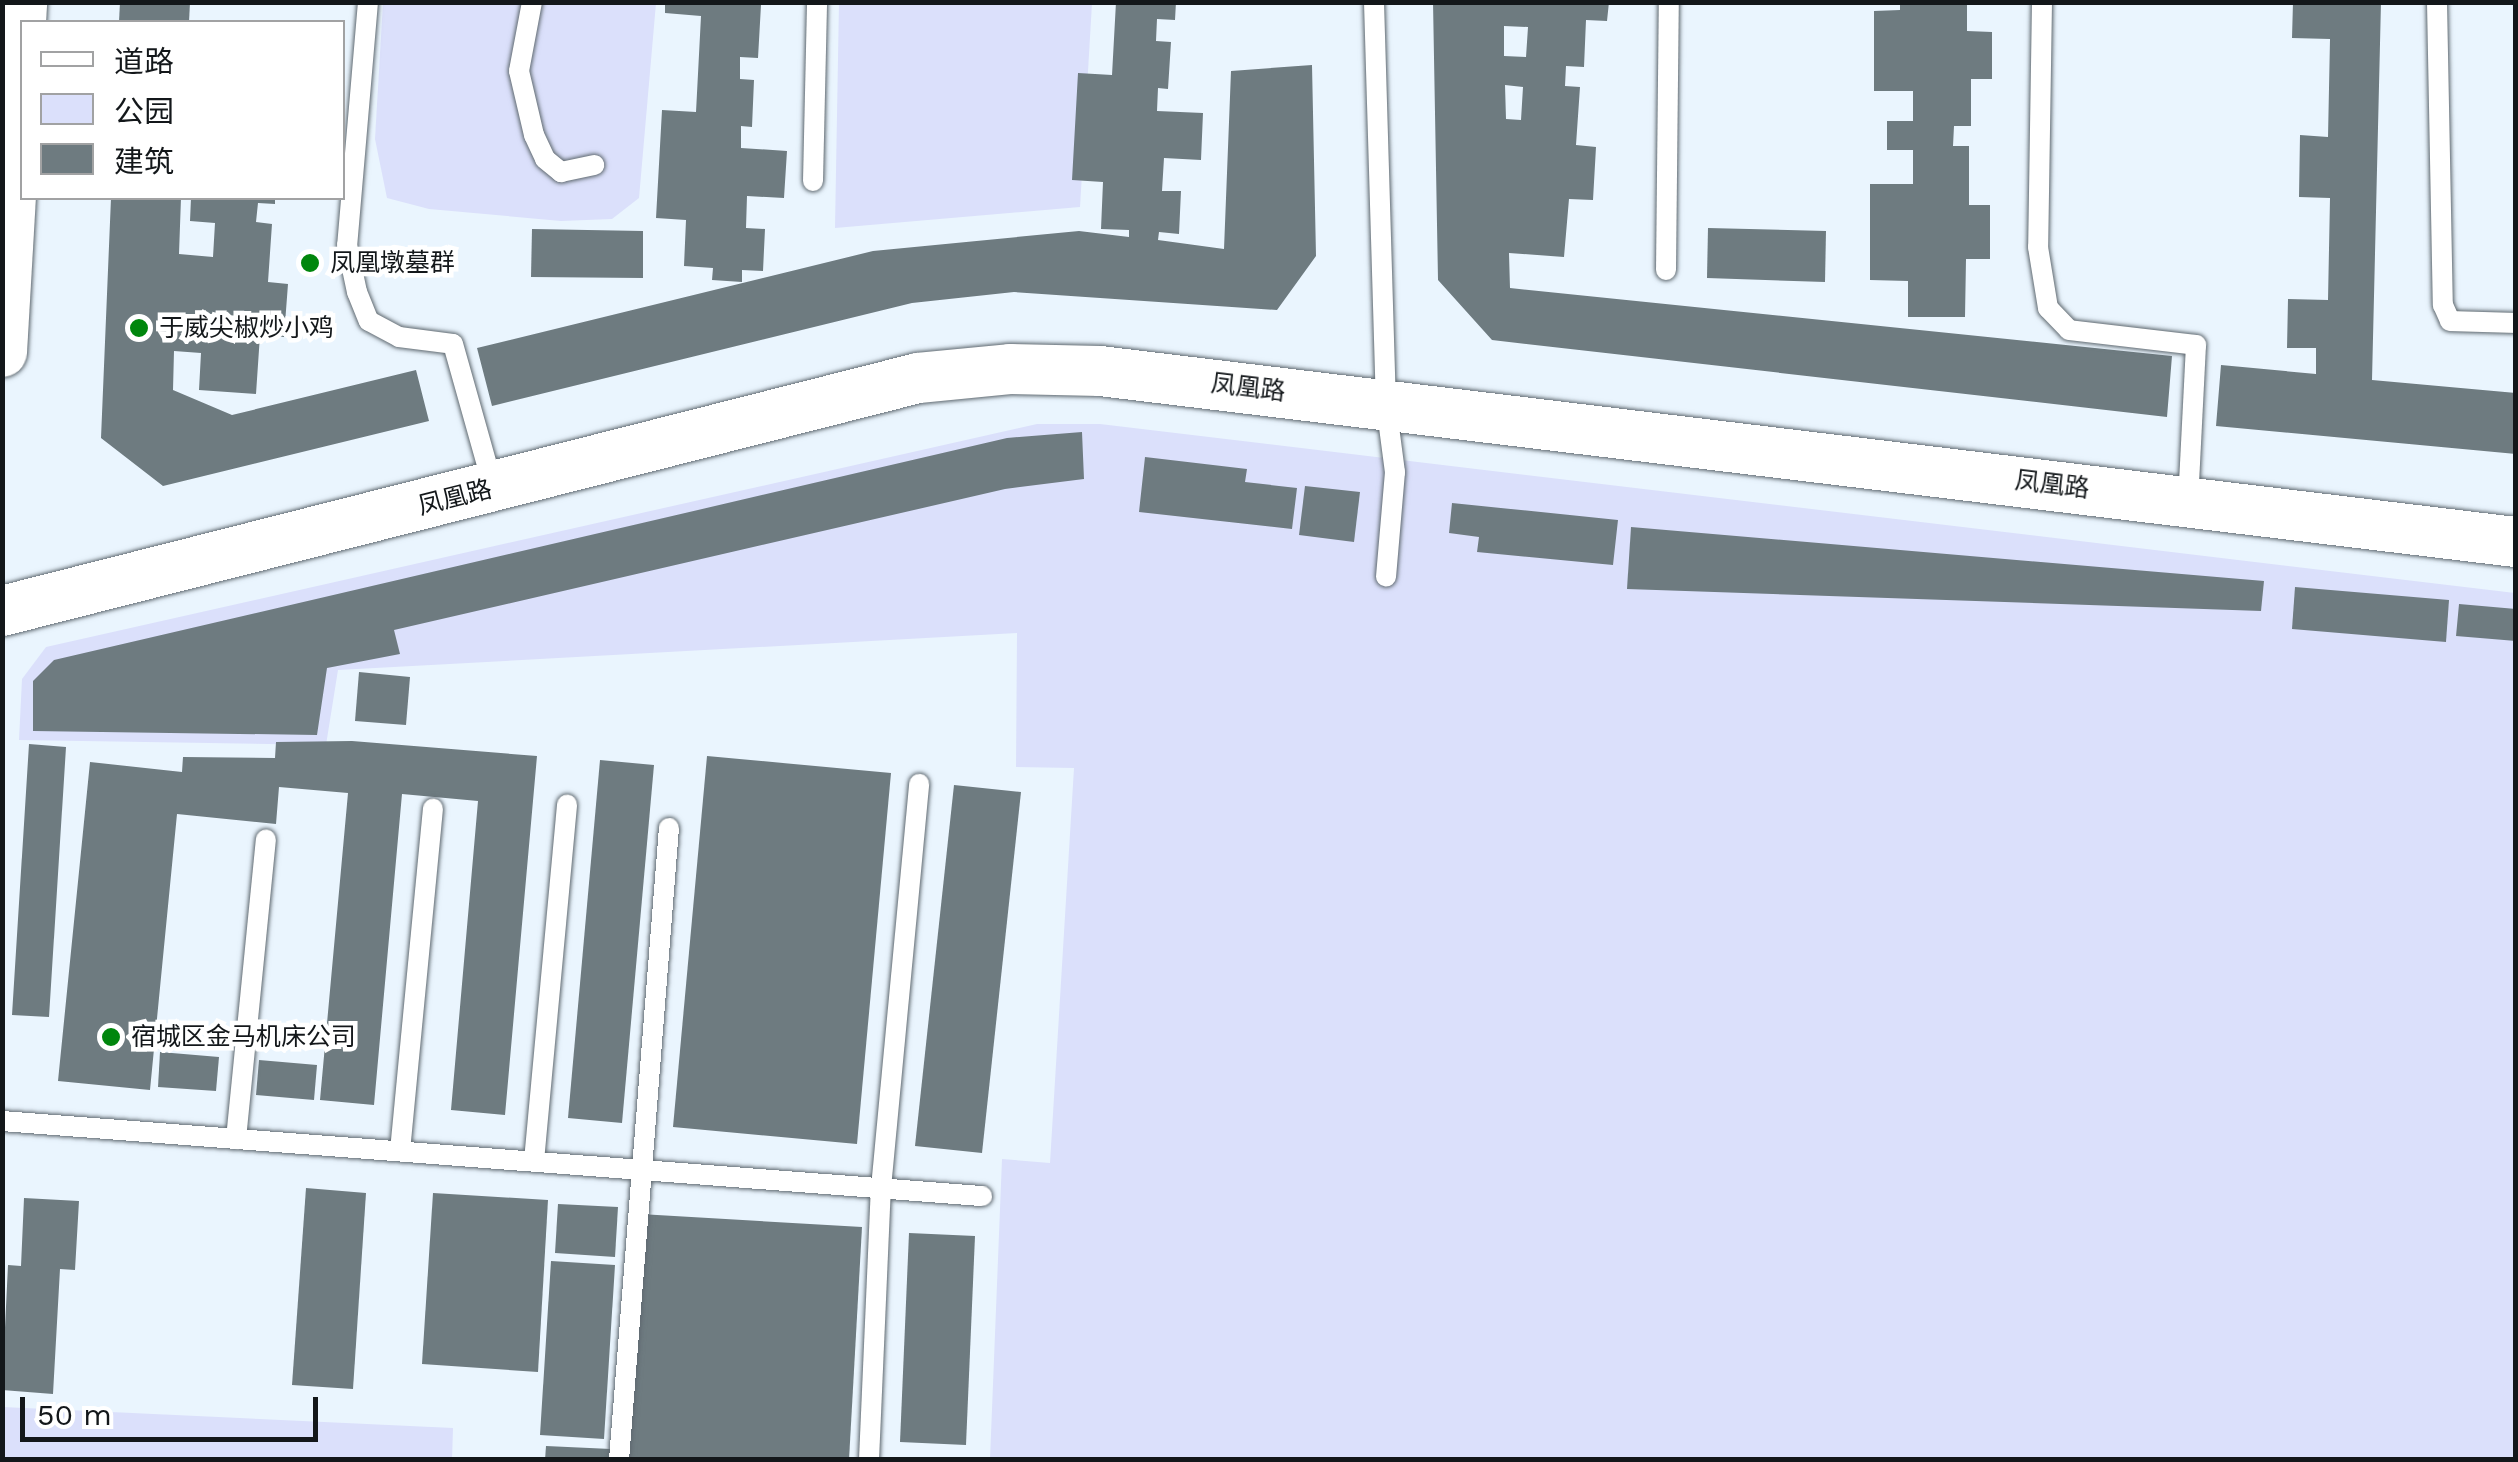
<!DOCTYPE html>
<meta charset="utf-8">
<style>
body{margin:0}
#map{position:relative;width:2518px;height:1462px;overflow:hidden;background:#eaf5fe;font-family:"Work Sans","Noto Sans SC",sans-serif}
div>[style]{position:absolute}
.green>*{inset:0;background:#dbe0fb}
.building>*{inset:0;background:#6e7b80}
.roads{filter:drop-shadow(0 0 2px #5f6970) drop-shadow(0 0 2px #5f6970)}
.service>*{height:20px;margin:-10px;padding:0 10px;transform-origin:10px;border-radius:10px;background:#fff}
.tertiary>*{height:50px;margin:-25px;padding:0 25px;transform-origin:25px;border-radius:25px;background:#fff}
.dots>*{width:28px;height:28px;translate:-50% -50%;box-sizing:border-box;border:5px solid #fff;border-radius:50%}
span{translate:-50% -50%;white-space:nowrap;text-align:center;line-height:1.15;-webkit-text-stroke:9px #fff;paint-order:stroke}
.poi-label{font-size:25px;color:#13171a}
.left{translate:0 -50%;text-align:left}
.street-label{font-size:25px;color:#13171a}
.frame{position:absolute;inset:0;border:5px solid #13171a;pointer-events:none}
.legend{position:absolute;left:20px;top:20px;width:325px;height:180px;box-sizing:border-box;background:#fff;border:2px solid #a1a2a3;margin:0;padding:12px 18px;list-style:none;font-size:30px;color:#13171a}
.legend li{display:flex;align-items:center;gap:20px;height:50px}
.legend b{width:50px;border:2px solid #a1a2a3}
.scale{position:absolute;left:20px;top:1397px;width:298px;height:45px;box-sizing:border-box;border:5px solid #13171a;border-top:0;padding-left:12px;font-size:30px;line-height:35px;white-space:nowrap;color:#13171a;-webkit-text-stroke:8px #fff;paint-order:stroke}
</style>
<div id="map">
<div class="green">
<i style="clip-path:polygon(383px 3px,656px 3px,639px 198px,612px 219px,561px 221px,429px 209px,387px 198px,375px 139px)"></i>
<i style="clip-path:polygon(839px 3px,1092px 3px,1080px 207px,835px 228px)"></i>
<i style="clip-path:polygon(1037px 424px,1100px 424px,2515px 593px,2515px 1459px,990px 1459px,1002px 1159px,1050px 1163px,1074px 768px,1016px 767px,1017px 633px,338px 670px,326px 745px,19px 740px,22px 679px,46px 647px)"></i>
<i style="clip-path:polygon(3px 1407px,453px 1428px,452px 1459px,3px 1459px)"></i>
</div>
<div class="building">
<i style="clip-path:polygon(120px 2px,190px 2px,189px 22px,119px 22px)"></i>
<i style="clip-path:polygon(665px 2px,761px 5px,758px 58px,740px 57px,740px 79px,754px 80px,752px 127px,741px 126px,741px 148px,787px 151px,784px 198px,747px 196px,746px 228px,765px 229px,763px 271px,742px 270px,742px 282px,712px 280px,713px 268px,684px 266px,686px 220px,656px 218px,662px 110px,696px 112px,701px 16px,665px 13px)"></i>
<i style="clip-path:polygon(1116px 2px,1176px 2px,1175px 20px,1157px 19px,1156px 41px,1171px 42px,1168px 89px,1158px 88px,1157px 111px,1203px 113px,1201px 160px,1164px 158px,1162px 191px,1181px 191px,1179px 234px,1159px 232px,1158px 240px,1224px 249px,1231px 71px,1312px 65px,1316px 256px,1277px 310px,1014px 292px,912px 303px,492px 406px,477px 348px,873px 251px,1079px 231px,1129px 237px,1129px 230px,1101px 229px,1103px 182px,1072px 180px,1078px 73px,1112px 75px)"></i>
<i style="clip-path:polygon(evenodd,1433px 2px,1609px 2px,1607px 21px,1586px 20px,1584px 67px,1566px 66px,1565px 86px,1580px 87px,1576px 145px,1596px 147px,1593px 200px,1569px 199px,1564px 257px,1509px 253px,1510px 288px,2172px 356px,2167px 417px,1492px 340px,1438px 280px,1433px 2px,1504px 26px,1528px 27px,1526px 57px,1504px 56px,1504px 26px,1433px 2px,1505px 85px,1523px 87px,1521px 120px,1506px 119px,1505px 85px)"></i>
<i style="clip-path:polygon(2293px 2px,2381px 2px,2372px 380px,2516px 393px,2516px 454px,2216px 426px,2221px 365px,2316px 374px,2316px 348px,2287px 348px,2288px 299px,2328px 300px,2330px 198px,2299px 197px,2300px 135px,2328px 137px,2330px 39px,2292px 38px)"></i>
<i style="clip-path:polygon(1900px 3px,1967px 3px,1967px 31px,1992px 32px,1992px 79px,1971px 79px,1971px 126px,1954px 126px,1953px 146px,1969px 146px,1969px 205px,1990px 205px,1990px 259px,1966px 259px,1965px 317px,1908px 317px,1908px 281px,1870px 280px,1870px 184px,1913px 184px,1913px 150px,1887px 150px,1887px 121px,1913px 121px,1913px 91px,1874px 91px,1874px 11px,1900px 10px)"></i>
<i style="clip-path:polygon(111px 198px,181px 198px,179px 254px,213px 257px,215px 223px,190px 221px,191px 198px,275px 198px,275px 204px,258px 203px,256px 222px,272px 224px,268px 282px,288px 284px,284px 337px,260px 335px,256px 394px,199px 390px,201px 353px,174px 351px,173px 390px,232px 415px,416px 370px,429px 421px,163px 486px,101px 438px)"></i>
<i style="clip-path:polygon(1708px 228px,1826px 231px,1825px 282px,1707px 278px)"></i>
<i style="clip-path:polygon(532px 229px,643px 231px,643px 278px,531px 277px)"></i>
<i style="clip-path:polygon(1082px 432px,1084px 479px,1005px 489px,394px 630px,400px 654px,327px 668px,317px 735px,33px 731px,33px 681px,54px 660px,1007px 438px)"></i>
<i style="clip-path:polygon(1145px 457px,1247px 469px,1245px 482px,1297px 488px,1292px 529px,1139px 512px)"></i>
<i style="clip-path:polygon(1305px 486px,1360px 492px,1354px 542px,1299px 535px)"></i>
<i style="clip-path:polygon(1452px 503px,1618px 520px,1613px 565px,1477px 552px,1479px 537px,1449px 533px)"></i>
<i style="clip-path:polygon(1631px 527px,2264px 581px,2261px 611px,1627px 589px)"></i>
<i style="clip-path:polygon(2295px 587px,2449px 600px,2446px 642px,2292px 629px)"></i>
<i style="clip-path:polygon(2459px 604px,2516px 609px,2516px 641px,2456px 636px)"></i>
<i style="clip-path:polygon(359px 672px,410px 677px,406px 725px,355px 721px)"></i>
<i style="clip-path:polygon(352px 741px,537px 756px,505px 1115px,451px 1110px,478px 801px,402px 794px,374px 1105px,320px 1100px,348px 793px,279px 787px,276px 824px,177px 814px,150px 1090px,58px 1081px,90px 762px,182px 772px,183px 757px,275px 758px,276px 742px)"></i>
<i style="clip-path:polygon(29px 744px,66px 747px,49px 1017px,12px 1015px)"></i>
<i style="clip-path:polygon(707px 756px,891px 773px,857px 1144px,673px 1127px)"></i>
<i style="clip-path:polygon(600px 760px,654px 765px,622px 1123px,568px 1118px)"></i>
<i style="clip-path:polygon(954px 785px,1021px 792px,982px 1153px,915px 1146px)"></i>
<i style="clip-path:polygon(160px 1052px,219px 1057px,216px 1091px,158px 1087px)"></i>
<i style="clip-path:polygon(259px 1060px,317px 1065px,314px 1100px,256px 1095px)"></i>
<i style="clip-path:polygon(306px 1188px,366px 1193px,353px 1389px,292px 1385px)"></i>
<i style="clip-path:polygon(433px 1193px,548px 1200px,538px 1372px,422px 1364px)"></i>
<i style="clip-path:polygon(24px 1198px,79px 1201px,75px 1270px,60px 1269px,53px 1394px,2px 1390px,8px 1265px,21px 1266px)"></i>
<i style="clip-path:polygon(558px 1204px,618px 1207px,615px 1257px,555px 1253px)"></i>
<i style="clip-path:polygon(640px 1214px,862px 1227px,849px 1460px,626px 1460px)"></i>
<i style="clip-path:polygon(909px 1233px,975px 1236px,966px 1445px,900px 1442px)"></i>
<i style="clip-path:polygon(551px 1261px,615px 1265px,604px 1439px,540px 1435px)"></i>
<i style="clip-path:polygon(546px 1446px,611px 1449px,610px 1460px,545px 1460px)"></i>
</div>
<div class="roads">
<div class="service">
<i style="left:368px;top:2px;width:244px;rotate:94.9deg"></i>
<i style="left:347px;top:245px;width:48px;rotate:78deg"></i>
<i style="left:357px;top:292px;width:31px;rotate:68deg"></i>
<i style="left:369px;top:321px;width:34px;rotate:28deg"></i>
<i style="left:399px;top:337px;width:54px;rotate:7.4deg"></i>
<i style="left:453px;top:344px;width:148px;rotate:74.3deg"></i>
<i style="left:532px;top:2px;width:70px;rotate:100.7deg"></i>
<i style="left:519px;top:71px;width:66px;rotate:76.8deg"></i>
<i style="left:534px;top:135px;width:26px;rotate:65deg"></i>
<i style="left:545px;top:159px;width:21px;rotate:39deg"></i>
<i style="left:561px;top:172px;width:34px;rotate:-12deg"></i>
<i style="left:1374px;top:2px;width:402px;rotate:88.3deg"></i>
<i style="left:1386px;top:404px;width:69px;rotate:82.5deg"></i>
<i style="left:1395px;top:472px;width:105px;rotate:94.9deg"></i>
<i style="left:2042px;top:2px;width:245px;rotate:90.9deg"></i>
<i style="left:2038px;top:247px;width:62px;rotate:80.7deg"></i>
<i style="left:2048px;top:308px;width:30px;rotate:46deg"></i>
<i style="left:2069px;top:330px;width:128px;rotate:6.7deg"></i>
<i style="left:2196px;top:345px;width:157px;rotate:92.9deg"></i>
<i style="left:2437px;top:2px;width:303px;rotate:88.9deg"></i>
<i style="left:2443px;top:305px;width:17px;rotate:66deg"></i>
<i style="left:2450px;top:321px;width:66px;rotate:1.7deg"></i>
<i style="left:813px;top:181px;width:179px;rotate:-88.7deg"></i>
<i style="left:1666px;top:270px;width:268px;rotate:-89.4deg"></i>
<i style="left:2px;top:1121px;width:983px;rotate:4.38deg"></i>
<i style="left:236px;top:1139px;width:301px;rotate:-84.3deg"></i>
<i style="left:400px;top:1151px;width:344px;rotate:-84.5deg"></i>
<i style="left:534px;top:1161px;width:358px;rotate:-84.7deg"></i>
<i style="left:619px;top:1460px;width:634px;rotate:-85.48deg"></i>
<i style="left:869px;top:1460px;width:272px;rotate:-87.5deg"></i>
<i style="left:881px;top:1188px;width:406px;rotate:-84.6deg"></i>
</div>
<div class="tertiary">
<i style="left:2px;top:352px;width:351px;rotate:-86.7deg"></i>
<i style="left:2px;top:611px;width:945px;rotate:-14.27deg"></i>
<i style="left:918px;top:378px;width:92px;rotate:-5.6deg"></i>
<i style="left:1010px;top:369px;width:90px;rotate:1.3deg"></i>
<i style="left:1100px;top:371px;width:1426px;rotate:6.89deg"></i>
</div>
</div>
<div class="dots">
<i style="left:310px;top:263px;background:#00860d"></i>
<i style="left:139px;top:328px;background:#00860d"></i>
<i style="left:111px;top:1037px;background:#00860d"></i>
</div>
<div class="poi-label">
<span class="left" style="left:330px;top:263px">凤凰墩墓群</span>
<span class="left" style="left:159px;top:328px">于威尖椒炒小鸡</span>
<span class="left" style="left:131px;top:1037px">宿城区金马机床公司</span>
</div>
<div class="street-label">
<span style="left:1248px;top:388px;rotate:7deg">凤凰路</span>
<span style="left:2052px;top:485px;rotate:7deg">凤凰路</span>
<span style="left:455px;top:498px;rotate:-14deg">凤凰路</span>
</div>
<div class="frame"></div>
<ul class="legend">
<li><b style="height:12px;background:#fff"></b>道路</li>
<li><b style="height:28px;background:#dbe0fb"></b>公园</li>
<li><b style="height:28px;background:#6e7b80"></b>建筑</li>
</ul>
<div class="scale">50 m</div>
</div>
